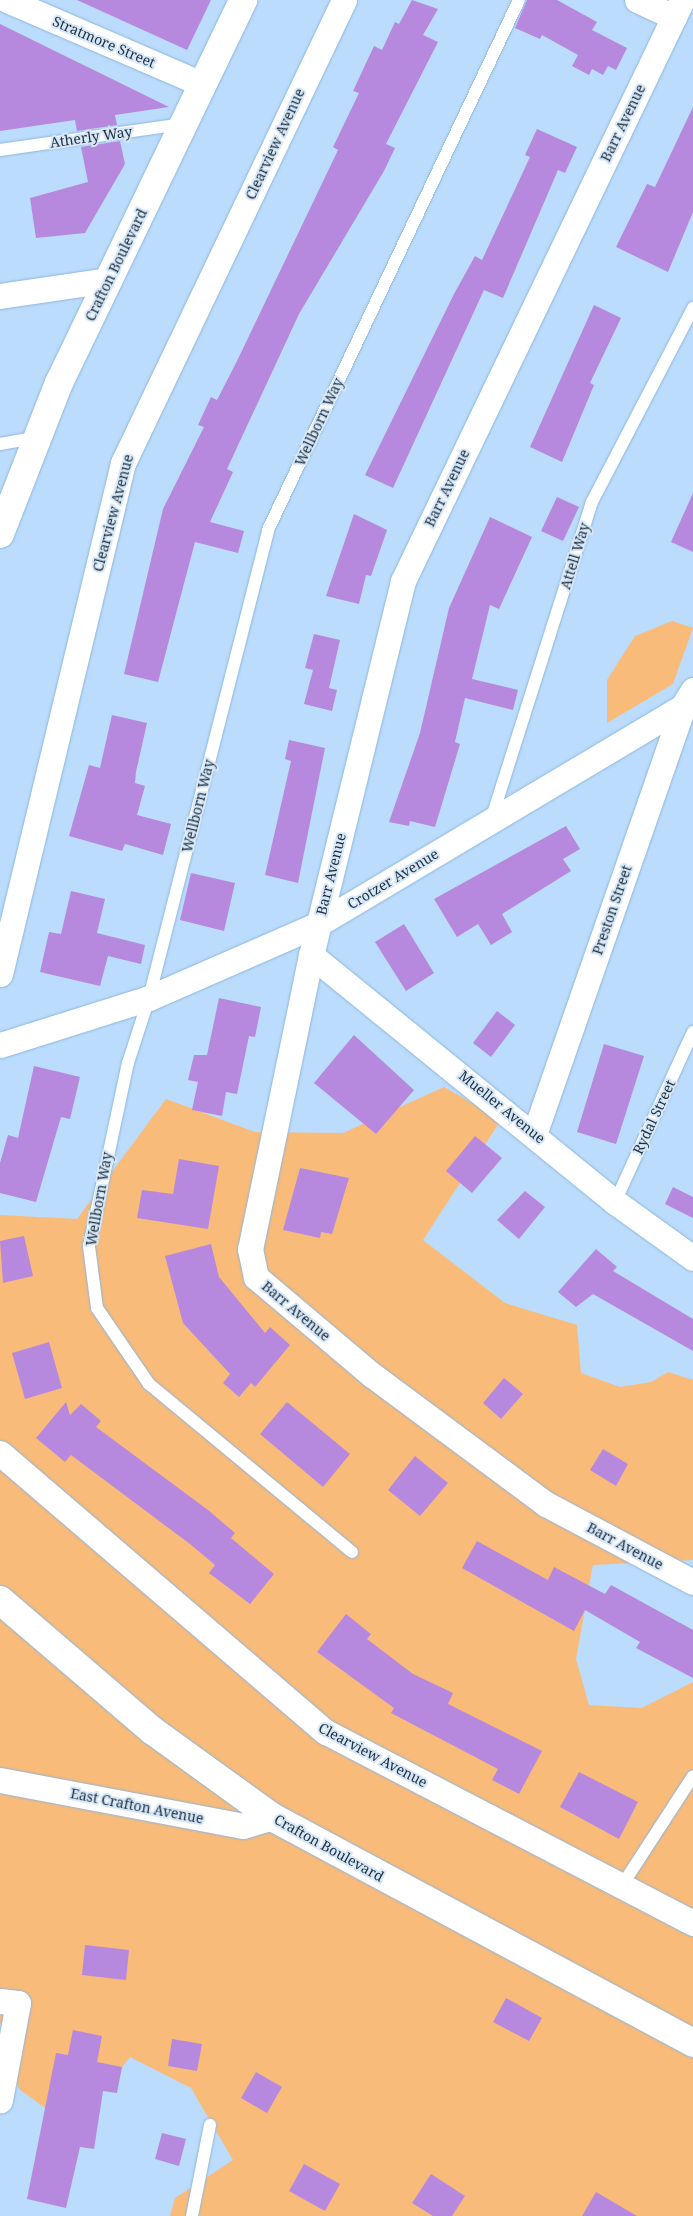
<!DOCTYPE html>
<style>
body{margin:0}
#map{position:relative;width:693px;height:2216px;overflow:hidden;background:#bbdcfc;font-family:"Noto Serif",serif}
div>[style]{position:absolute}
.green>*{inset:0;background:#f9bb7a}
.building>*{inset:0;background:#b689df}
.roads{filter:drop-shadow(0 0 1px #8db6dd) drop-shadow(0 0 1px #8db6dd)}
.service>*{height:12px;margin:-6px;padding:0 6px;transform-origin:6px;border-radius:6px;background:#fff}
.minor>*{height:25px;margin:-12.5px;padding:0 12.5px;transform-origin:12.5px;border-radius:12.5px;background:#fff}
.secondary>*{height:28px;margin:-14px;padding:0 14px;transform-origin:14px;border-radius:14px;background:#fff}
span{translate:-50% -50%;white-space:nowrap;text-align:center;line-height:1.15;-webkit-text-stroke:4px #d6e7f7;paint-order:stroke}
.street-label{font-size:14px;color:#1f2f3e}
</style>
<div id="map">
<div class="green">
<i style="clip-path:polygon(672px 621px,693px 628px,673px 684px,607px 723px,607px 680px,635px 636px)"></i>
<i style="clip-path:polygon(444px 1087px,501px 1120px,423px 1240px,505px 1303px,577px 1325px,581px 1373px,620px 1387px,651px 1382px,668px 1372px,693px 1380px,693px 1560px,593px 1565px,576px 1659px,589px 1705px,642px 1708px,693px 1682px,693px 2216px,170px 2216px,175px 2198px,233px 2160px,191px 2088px,130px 2057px,74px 2129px,19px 2089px,0 2022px,0 1215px,77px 1219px,166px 1099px,255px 1132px,343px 1133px)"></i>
</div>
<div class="building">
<i style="clip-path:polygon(77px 0,211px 0,187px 50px)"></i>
<i style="clip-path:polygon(412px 0,438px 9px,423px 35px,438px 42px,386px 144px,395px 148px,384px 171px,299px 314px,227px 469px,233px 472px,210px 522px,244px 531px,238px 553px,195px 542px,158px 682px,124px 674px,163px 509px,204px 427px,198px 425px,211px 397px,217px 400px,237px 361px,338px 150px,333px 147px,359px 93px,353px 91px,374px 46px,382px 50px,395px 22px,399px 24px)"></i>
<i style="clip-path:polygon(527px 0,557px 0,597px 22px,592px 30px,627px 48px,616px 70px,608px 66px,603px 75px,592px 69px,589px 75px,572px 66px,578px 55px,542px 35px,540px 39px,515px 28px)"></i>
<i style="clip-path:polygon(0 24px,169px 107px,115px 115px,117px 125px,77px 131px,75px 120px,0 131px)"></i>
<i style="clip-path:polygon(693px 107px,693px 212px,668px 272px,616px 247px,647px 184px,655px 187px)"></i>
<i style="clip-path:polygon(537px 129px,577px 147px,565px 173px,558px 170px,503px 298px,484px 290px,393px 488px,365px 475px,454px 294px,475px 256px,482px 260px,530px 157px,525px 155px)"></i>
<i style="clip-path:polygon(120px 141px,125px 164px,85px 233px,36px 238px,30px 198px,88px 182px,81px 147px)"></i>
<i style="clip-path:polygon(594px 305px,621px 318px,590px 383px,594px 385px,562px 462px,530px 447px)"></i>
<i style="clip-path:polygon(693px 493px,693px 552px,671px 542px)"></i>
<i style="clip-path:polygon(557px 497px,579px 507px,563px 541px,541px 531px)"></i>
<i style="clip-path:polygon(354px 514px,387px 530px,371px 576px,366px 575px,359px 604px,326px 596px)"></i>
<i style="clip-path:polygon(490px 517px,532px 537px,499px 609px,490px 605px,472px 679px,518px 690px,513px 710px,465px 698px,455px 742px,460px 744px,435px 827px,410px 821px,409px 826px,389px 822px,420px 733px,449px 608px)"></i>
<i style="clip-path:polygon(314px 634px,340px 640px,329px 688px,337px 690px,332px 711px,304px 704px,313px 670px,305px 668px)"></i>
<i style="clip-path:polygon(112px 715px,147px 723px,136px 772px,135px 783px,145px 786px,137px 815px,171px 824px,163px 855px,125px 844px,122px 851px,69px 836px,89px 765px,100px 768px)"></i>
<i style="clip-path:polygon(289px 740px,325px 748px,298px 883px,265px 875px,291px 761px,285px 759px)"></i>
<i style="clip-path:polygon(566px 826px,580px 849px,563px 859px,571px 871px,502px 914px,512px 932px,491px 945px,478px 924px,457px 937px,434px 899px)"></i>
<i style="clip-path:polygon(191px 873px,235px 883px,224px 931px,180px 920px)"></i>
<i style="clip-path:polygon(71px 891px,105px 899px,97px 933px,145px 945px,141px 964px,108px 956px,100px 986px,40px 972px,49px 932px,61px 934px)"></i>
<i style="clip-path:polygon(404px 924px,434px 973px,406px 991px,375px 942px)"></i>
<i style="clip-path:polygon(219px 998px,261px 1007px,255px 1037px,249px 1036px,237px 1094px,226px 1092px,222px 1116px,192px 1110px,198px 1082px,188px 1080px,194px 1055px,207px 1055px)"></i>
<i style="clip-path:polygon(497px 1011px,515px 1025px,491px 1057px,473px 1043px)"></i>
<i style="clip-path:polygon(354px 1035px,414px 1090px,376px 1134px,314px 1083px)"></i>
<i style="clip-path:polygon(604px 1044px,644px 1056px,616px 1144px,577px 1132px)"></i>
<i style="clip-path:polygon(34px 1066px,80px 1077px,70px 1119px,61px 1117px,36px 1202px,0 1193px,0 1163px,8px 1135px,18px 1138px)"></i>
<i style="clip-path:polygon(475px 1136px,502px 1158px,472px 1193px,446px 1171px)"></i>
<i style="clip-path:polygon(179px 1159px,219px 1166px,208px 1229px,137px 1218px,142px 1190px,173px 1194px)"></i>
<i style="clip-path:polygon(300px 1168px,349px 1178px,332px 1234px,321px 1232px,320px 1238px,283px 1230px)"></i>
<i style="clip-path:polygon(673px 1187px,693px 1197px,693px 1218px,665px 1204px)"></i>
<i style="clip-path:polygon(525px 1191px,545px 1207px,519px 1239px,497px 1220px)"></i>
<i style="clip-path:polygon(24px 1236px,33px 1276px,3px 1283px,0 1241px)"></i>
<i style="clip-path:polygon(211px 1244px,219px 1277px,265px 1333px,270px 1327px,290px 1345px,255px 1387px,251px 1383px,239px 1397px,223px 1383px,230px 1374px,183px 1323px,165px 1256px)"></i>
<i style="clip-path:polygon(596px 1249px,617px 1267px,613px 1271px,693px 1319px,693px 1351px,593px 1294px,576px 1307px,558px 1292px)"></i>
<i style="clip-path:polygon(49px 1342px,62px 1388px,25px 1399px,12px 1353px)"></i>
<i style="clip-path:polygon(504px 1378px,523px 1394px,501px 1419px,483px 1403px)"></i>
<i style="clip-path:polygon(66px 1402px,70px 1415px,81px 1404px,101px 1421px,96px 1427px,208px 1510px,235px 1533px,231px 1538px,274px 1574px,250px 1604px,209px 1573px,215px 1565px,190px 1544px,71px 1455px,65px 1462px,36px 1438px)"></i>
<i style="clip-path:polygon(287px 1402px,350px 1454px,323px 1487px,260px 1434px)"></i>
<i style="clip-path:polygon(603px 1449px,628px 1464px,616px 1486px,590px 1470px)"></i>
<i style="clip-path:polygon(415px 1456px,448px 1483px,420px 1516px,388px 1490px)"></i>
<i style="clip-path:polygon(477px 1541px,548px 1580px,554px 1567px,605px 1594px,611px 1585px,693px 1630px,693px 1678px,636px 1648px,640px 1642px,585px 1610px,574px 1631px,462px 1568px)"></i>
<i style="clip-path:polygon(346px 1614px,371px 1634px,367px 1639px,413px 1674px,453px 1693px,448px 1704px,542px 1751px,519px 1794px,492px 1780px,498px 1769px,391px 1713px,394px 1708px,317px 1652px)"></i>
<i style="clip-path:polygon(579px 1772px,638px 1802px,619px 1839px,560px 1807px)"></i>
<i style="clip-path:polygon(85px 1945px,129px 1950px,126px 1980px,82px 1975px)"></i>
<i style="clip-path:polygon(506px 1998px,542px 2018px,529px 2041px,493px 2022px)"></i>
<i style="clip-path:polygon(73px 2030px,102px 2036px,97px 2062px,122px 2067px,117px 2093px,103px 2091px,94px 2149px,80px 2147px,66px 2208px,27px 2199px,56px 2053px,68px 2055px)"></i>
<i style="clip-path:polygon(172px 2039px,202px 2044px,197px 2071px,168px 2066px)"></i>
<i style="clip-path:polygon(256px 2072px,282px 2087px,267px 2113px,241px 2098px)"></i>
<i style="clip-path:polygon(162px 2133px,186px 2139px,179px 2166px,155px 2159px)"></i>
<i style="clip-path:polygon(304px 2164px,340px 2184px,325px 2211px,289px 2191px)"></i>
<i style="clip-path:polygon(431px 2174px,465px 2196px,452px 2216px,433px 2216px,412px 2203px)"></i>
<i style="clip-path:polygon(596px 2192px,637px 2216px,582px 2216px)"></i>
</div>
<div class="roads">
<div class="service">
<i style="left:0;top:150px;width:185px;rotate:-8.1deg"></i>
<i style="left:0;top:444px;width:36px;rotate:-10deg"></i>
<i style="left:492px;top:817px;width:330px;rotate:-72.4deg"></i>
<i style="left:592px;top:502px;width:219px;rotate:-62.5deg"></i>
<i style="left:615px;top:1202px;width:187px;rotate:-65.4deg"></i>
<i style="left:352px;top:1552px;width:264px;rotate:-140.4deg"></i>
<i style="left:149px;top:1384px;width:92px;rotate:-124.4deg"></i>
<i style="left:97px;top:1308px;width:63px;rotate:-97.4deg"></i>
<i style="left:89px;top:1246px;width:187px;rotate:-78deg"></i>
<i style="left:128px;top:1063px;width:68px;rotate:-72.1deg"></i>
<i style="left:149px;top:998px;width:483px;rotate:-75.7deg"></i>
<i style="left:268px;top:530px;width:586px;rotate:-64.66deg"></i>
<i style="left:621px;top:1887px;width:132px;rotate:-57deg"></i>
<i style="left:192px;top:2216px;width:93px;rotate:-78.8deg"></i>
</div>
<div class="minor">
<i style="left:7px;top:0;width:212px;rotate:23.3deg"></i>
<i style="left:637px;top:0;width:41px;rotate:24.7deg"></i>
<i style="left:682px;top:0;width:645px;rotate:115.65deg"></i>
<i style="left:403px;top:581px;width:385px;rotate:103.8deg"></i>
<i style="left:311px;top:955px;width:300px;rotate:101.7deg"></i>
<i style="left:250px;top:1249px;width:29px;rotate:78deg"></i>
<i style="left:256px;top:1277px;width:152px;rotate:40.2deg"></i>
<i style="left:372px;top:1375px;width:217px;rotate:36.6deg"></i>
<i style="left:546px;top:1504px;width:166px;rotate:28deg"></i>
<i style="left:0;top:296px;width:110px;rotate:-8.4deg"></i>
<i style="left:311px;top:955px;width:392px;rotate:39.1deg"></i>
<i style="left:615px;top:1202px;width:96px;rotate:35.7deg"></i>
<i style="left:0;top:974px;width:526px;rotate:-76.47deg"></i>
<i style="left:123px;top:463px;width:513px;rotate:-64.48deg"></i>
<i style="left:0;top:1045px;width:156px;rotate:-17.5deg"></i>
<i style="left:149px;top:998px;width:184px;rotate:-23.6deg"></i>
<i style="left:318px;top:924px;width:425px;rotate:-30.8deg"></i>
<i style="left:535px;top:1132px;width:451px;rotate:-70.8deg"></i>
<i style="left:683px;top:706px;width:19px;rotate:-58deg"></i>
<i style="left:0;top:1453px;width:429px;rotate:40.6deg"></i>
<i style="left:326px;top:1732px;width:414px;rotate:27.5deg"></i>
<i style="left:0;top:1780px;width:247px;rotate:10.7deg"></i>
<i style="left:243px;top:1826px;width:30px;rotate:-17deg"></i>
<i style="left:0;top:2001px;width:18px;rotate:6deg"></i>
<i style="left:18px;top:2003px;width:99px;rotate:100.5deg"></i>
</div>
<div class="secondary">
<i style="left:0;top:534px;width:162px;rotate:-68.7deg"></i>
<i style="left:59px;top:383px;width:425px;rotate:-64.3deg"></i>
<i style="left:0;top:1600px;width:201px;rotate:40.6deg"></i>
<i style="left:153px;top:1731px;width:147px;rotate:35.9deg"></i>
<i style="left:272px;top:1817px;width:478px;rotate:28.2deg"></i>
</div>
</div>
<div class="street-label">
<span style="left:104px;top:42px;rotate:23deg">Stratmore Street</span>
<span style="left:623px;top:123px;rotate:-64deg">Barr Avenue</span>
<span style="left:91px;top:137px;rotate:-8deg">Atherly Way</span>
<span style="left:275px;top:144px;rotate:-65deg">Clearview Avenue</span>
<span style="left:116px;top:265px;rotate:-64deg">Crafton Boulevard</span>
<span style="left:319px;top:422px;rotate:-65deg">Wellborn Way</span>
<span style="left:447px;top:488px;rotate:-64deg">Barr Avenue</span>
<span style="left:113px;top:513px;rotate:-75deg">Clearview Avenue</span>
<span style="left:575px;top:556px;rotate:-73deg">Attell Way</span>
<span style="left:198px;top:806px;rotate:-76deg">Wellborn Way</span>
<span style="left:331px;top:874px;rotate:-76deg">Barr Avenue</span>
<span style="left:393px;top:879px;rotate:-31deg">Crotzer Avenue</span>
<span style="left:612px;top:910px;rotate:-71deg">Preston Street</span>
<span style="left:502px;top:1107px;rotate:39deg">Mueller Avenue</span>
<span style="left:654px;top:1117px;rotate:-65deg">Rydal Street</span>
<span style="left:99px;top:1199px;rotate:-80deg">Wellborn Way</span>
<span style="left:296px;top:1311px;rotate:40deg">Barr Avenue</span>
<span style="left:625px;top:1546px;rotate:28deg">Barr Avenue</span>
<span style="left:373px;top:1755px;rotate:28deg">Clearview Avenue</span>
<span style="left:137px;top:1806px;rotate:11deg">East Crafton Avenue</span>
<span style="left:329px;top:1848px;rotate:29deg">Crafton Boulevard</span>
</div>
</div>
